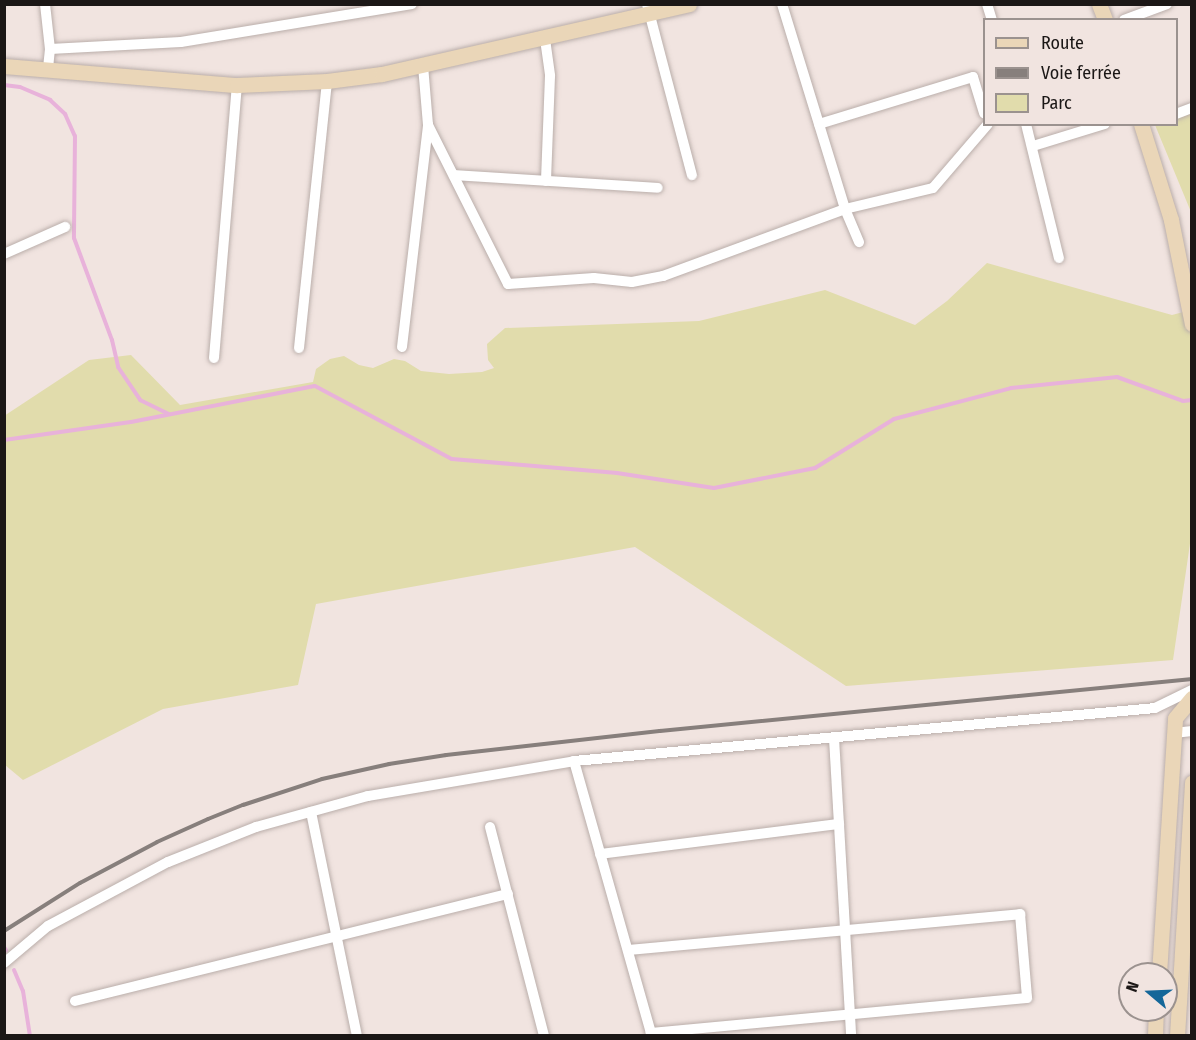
<!DOCTYPE html>
<meta charset="utf-8">
<style>
body{margin:0}
#map{position:relative;width:1196px;height:1040px;overflow:hidden;background:#f1e4e0;font-family:"Fira Sans Condensed",sans-serif}
div>[style]{position:absolute}
.green>*{inset:0;background:#e1dcac}
.stream>*{height:4px;margin:-2px;padding:0 2px;transform-origin:2px;border-radius:2px;background:#e8b2da}
.roads{filter:drop-shadow(0 0 2px #baaeaa) drop-shadow(0 0 2px #baaeaa)}
.street>*{height:10px;margin:-5px;padding:0 5px;transform-origin:5px;border-radius:5px;background:#fff}
.secondary>*{height:15px;margin:-7.5px;padding:0 7.5px;transform-origin:7.5px;border-radius:7.5px;background:#ead6b8}
.rail>*{height:4px;margin:-2px;padding:0 2px;transform-origin:2px;border-radius:2px;background:#877f7c}
span{translate:-50% -50%;white-space:nowrap;text-align:center;line-height:1.15;-webkit-text-stroke:5px #f1e4e0;paint-order:stroke}
.frame{position:absolute;inset:0;border:6px solid #1b1716;pointer-events:none}
.legend{position:absolute;left:983px;top:18px;width:195px;height:108px;box-sizing:border-box;background:#f1e4e0;border:2px solid #9b928f;margin:0;padding:8px 10px;list-style:none;font-size:18px;color:#1b1716}
.legend li{display:flex;align-items:center;gap:12px;height:30px}
.legend b{width:30px;border:2px solid #9b928f}
.north{position:absolute;left:1118px;top:962px;width:60px;height:60px;box-sizing:border-box;background:#f1e4e0;border:2px solid #9b928f;border-radius:50%;rotate:289deg;font-size:16px;font-weight:700;line-height:24px;text-align:center;color:#1b1716}
.north::after{content:'';display:block;margin:auto;width:21px;height:27px;background:#146799;clip-path:polygon(50% 0,100% 100%,50% 72%,0 100%)}
</style>
<div id="map">
<div class="green">
<i style="clip-path:polygon(1191px 108px,1191px 212px,1155px 125px,1176px 124px,1177px 113px)"></i>
<i style="clip-path:polygon(987px 263px,1172px 315px,1191px 310px,1192px 530px,1173px 660px,846px 686px,635px 547px,316px 604px,298px 685px,163px 709px,23px 780px,5px 765px,4px 416px,89px 360px,131px 355px,180px 405px,313px 382px,316px 369px,330px 359px,344px 356px,359px 365px,373px 368px,394px 359px,405px 361px,421px 371px,449px 374px,482px 372px,494px 368px,488px 360px,487px 344px,505px 328px,699px 321px,825px 290px,915px 325px,947px 301px)"></i>
</div>
<div class="stream">
<i style="left:4px;top:85px;width:16px;rotate:7deg"></i>
<i style="left:20px;top:87px;width:33px;rotate:23deg"></i>
<i style="left:50px;top:100px;width:21px;rotate:43deg"></i>
<i style="left:65px;top:114px;width:24px;rotate:66deg"></i>
<i style="left:75px;top:136px;width:102px;rotate:90.6deg"></i>
<i style="left:74px;top:238px;width:109px;rotate:69.6deg"></i>
<i style="left:112px;top:340px;width:28px;rotate:77deg"></i>
<i style="left:118px;top:367px;width:40px;rotate:56deg"></i>
<i style="left:140px;top:400px;width:32px;rotate:26deg"></i>
<i style="left:4px;top:440px;width:128px;rotate:-8.1deg"></i>
<i style="left:131px;top:422px;width:187px;rotate:-11.1deg"></i>
<i style="left:315px;top:386px;width:155px;rotate:28.1deg"></i>
<i style="left:452px;top:459px;width:166px;rotate:4.8deg"></i>
<i style="left:617px;top:473px;width:98px;rotate:8.8deg"></i>
<i style="left:714px;top:488px;width:103px;rotate:-11.2deg"></i>
<i style="left:815px;top:468px;width:93px;rotate:-31.8deg"></i>
<i style="left:894px;top:419px;width:121px;rotate:-14.8deg"></i>
<i style="left:1011px;top:388px;width:107px;rotate:-5.9deg"></i>
<i style="left:1117px;top:377px;width:70px;rotate:20deg"></i>
<i style="left:1183px;top:401px;width:9px;rotate:-6deg"></i>
<i style="left:4px;top:947px;width:4px;rotate:56deg"></i>
<i style="left:14px;top:970px;width:23px;rotate:67deg"></i>
<i style="left:23px;top:991px;width:46px;rotate:81.2deg"></i>
</div>
<div class="roads">
<div class="street">
<i style="left:45px;top:4px;width:45px;rotate:83.7deg"></i>
<i style="left:50px;top:49px;width:20px;rotate:96deg"></i>
<i style="left:647px;top:4px;width:177px;rotate:75.3deg"></i>
<i style="left:782px;top:4px;width:214px;rotate:72.9deg"></i>
<i style="left:845px;top:209px;width:36px;rotate:67deg"></i>
<i style="left:987px;top:4px;width:17px;rotate:73deg"></i>
<i style="left:1124px;top:20px;width:46px;rotate:-20.4deg"></i>
<i style="left:545px;top:39px;width:37px;rotate:82deg"></i>
<i style="left:550px;top:76px;width:105px;rotate:92.2deg"></i>
<i style="left:50px;top:49px;width:131px;rotate:-3.1deg"></i>
<i style="left:181px;top:42px;width:234px;rotate:-9.3deg"></i>
<i style="left:1176px;top:114px;width:17px;rotate:-21deg"></i>
<i style="left:819px;top:124px;width:161px;rotate:-17deg"></i>
<i style="left:973px;top:77px;width:38px;rotate:73deg"></i>
<i style="left:1026px;top:124px;width:138px;rotate:76.2deg"></i>
<i style="left:428px;top:125px;width:178px;rotate:63.3deg"></i>
<i style="left:508px;top:284px;width:86px;rotate:-4deg"></i>
<i style="left:594px;top:278px;width:38px;rotate:6deg"></i>
<i style="left:632px;top:282px;width:32px;rotate:-11deg"></i>
<i style="left:663px;top:276px;width:194px;rotate:-20.2deg"></i>
<i style="left:845px;top:209px;width:90px;rotate:-13.4deg"></i>
<i style="left:933px;top:188px;width:84px;rotate:-49.3deg"></i>
<i style="left:1033px;top:146px;width:75px;rotate:-17deg"></i>
<i style="left:454px;top:175px;width:204px;rotate:3.6deg"></i>
<i style="left:4px;top:254px;width:67px;rotate:-23.9deg"></i>
<i style="left:402px;top:347px;width:224px;rotate:-83.3deg"></i>
<i style="left:428px;top:125px;width:59px;rotate:-94.8deg"></i>
<i style="left:299px;top:348px;width:268px;rotate:-84deg"></i>
<i style="left:214px;top:358px;width:274px;rotate:-85.2deg"></i>
<i style="left:1174px;top:733px;width:18px;rotate:-6deg"></i>
<i style="left:834px;top:738px;width:298px;rotate:86.7deg"></i>
<i style="left:574px;top:761px;width:286px;rotate:74.2deg"></i>
<i style="left:311px;top:812px;width:229px;rotate:78.4deg"></i>
<i style="left:490px;top:827px;width:216px;rotate:75.5deg"></i>
<i style="left:600px;top:854px;width:241px;rotate:-7.2deg"></i>
<i style="left:628px;top:950px;width:394px;rotate:-5.2deg"></i>
<i style="left:1020px;top:914px;width:84px;rotate:85.2deg"></i>
<i style="left:1027px;top:998px;width:378px;rotate:174.7deg"></i>
<i style="left:4px;top:963px;width:57px;rotate:-40.1deg"></i>
<i style="left:48px;top:926px;width:136px;rotate:-28.1deg"></i>
<i style="left:168px;top:862px;width:95px;rotate:-21.7deg"></i>
<i style="left:256px;top:827px;width:116px;rotate:-15.5deg"></i>
<i style="left:368px;top:796px;width:209px;rotate:-9.6deg"></i>
<i style="left:574px;top:761px;width:583px;rotate:-5.21deg"></i>
<i style="left:1155px;top:708px;width:41px;rotate:-25.9deg"></i>
<i style="left:75px;top:1001px;width:446px;rotate:-13.9deg"></i>
</div>
<div class="secondary">
<i style="left:1099px;top:4px;width:17px;rotate:69deg"></i>
<i style="left:4px;top:66px;width:234px;rotate:4.7deg"></i>
<i style="left:237px;top:85px;width:90px;rotate:-2.5deg"></i>
<i style="left:327px;top:81px;width:55px;rotate:-7.3deg"></i>
<i style="left:382px;top:74px;width:315px;rotate:-12.8deg"></i>
<i style="left:1141px;top:124px;width:101px;rotate:72.6deg"></i>
<i style="left:1171px;top:220px;width:106px;rotate:78.6deg"></i>
<i style="left:1159px;top:974px;width:256px;rotate:-86.4deg"></i>
<i style="left:1175px;top:718px;width:26px;rotate:-50deg"></i>
<i style="left:1155px;top:1036px;width:26px;rotate:-88deg"></i>
<i style="left:1177px;top:1036px;width:254px;rotate:-86.6deg"></i>
</div>
</div>
<div class="rail">
<i style="left:4px;top:931px;width:90px;rotate:-32.3deg"></i>
<i style="left:80px;top:883px;width:87px;rotate:-28deg"></i>
<i style="left:157px;top:842px;width:56px;rotate:-24.3deg"></i>
<i style="left:208px;top:819px;width:38px;rotate:-22deg"></i>
<i style="left:243px;top:805px;width:83px;rotate:-18.2deg"></i>
<i style="left:322px;top:779px;width:69px;rotate:-12.6deg"></i>
<i style="left:389px;top:764px;width:58px;rotate:-9deg"></i>
<i style="left:446px;top:755px;width:215px;rotate:-6.4deg"></i>
<i style="left:660px;top:731px;width:535px;rotate:-5.58deg"></i>
</div>
<div class="frame"></div>
<ul class="legend">
<li><b style="height:8px;background:#ead6b8"></b>Route</li>
<li><b style="height:8px;background:#877f7c"></b>Voie ferrée</li>
<li><b style="height:16px;background:#e1dcac"></b>Parc</li>
</ul>
<div class="north">N</div>
</div>
